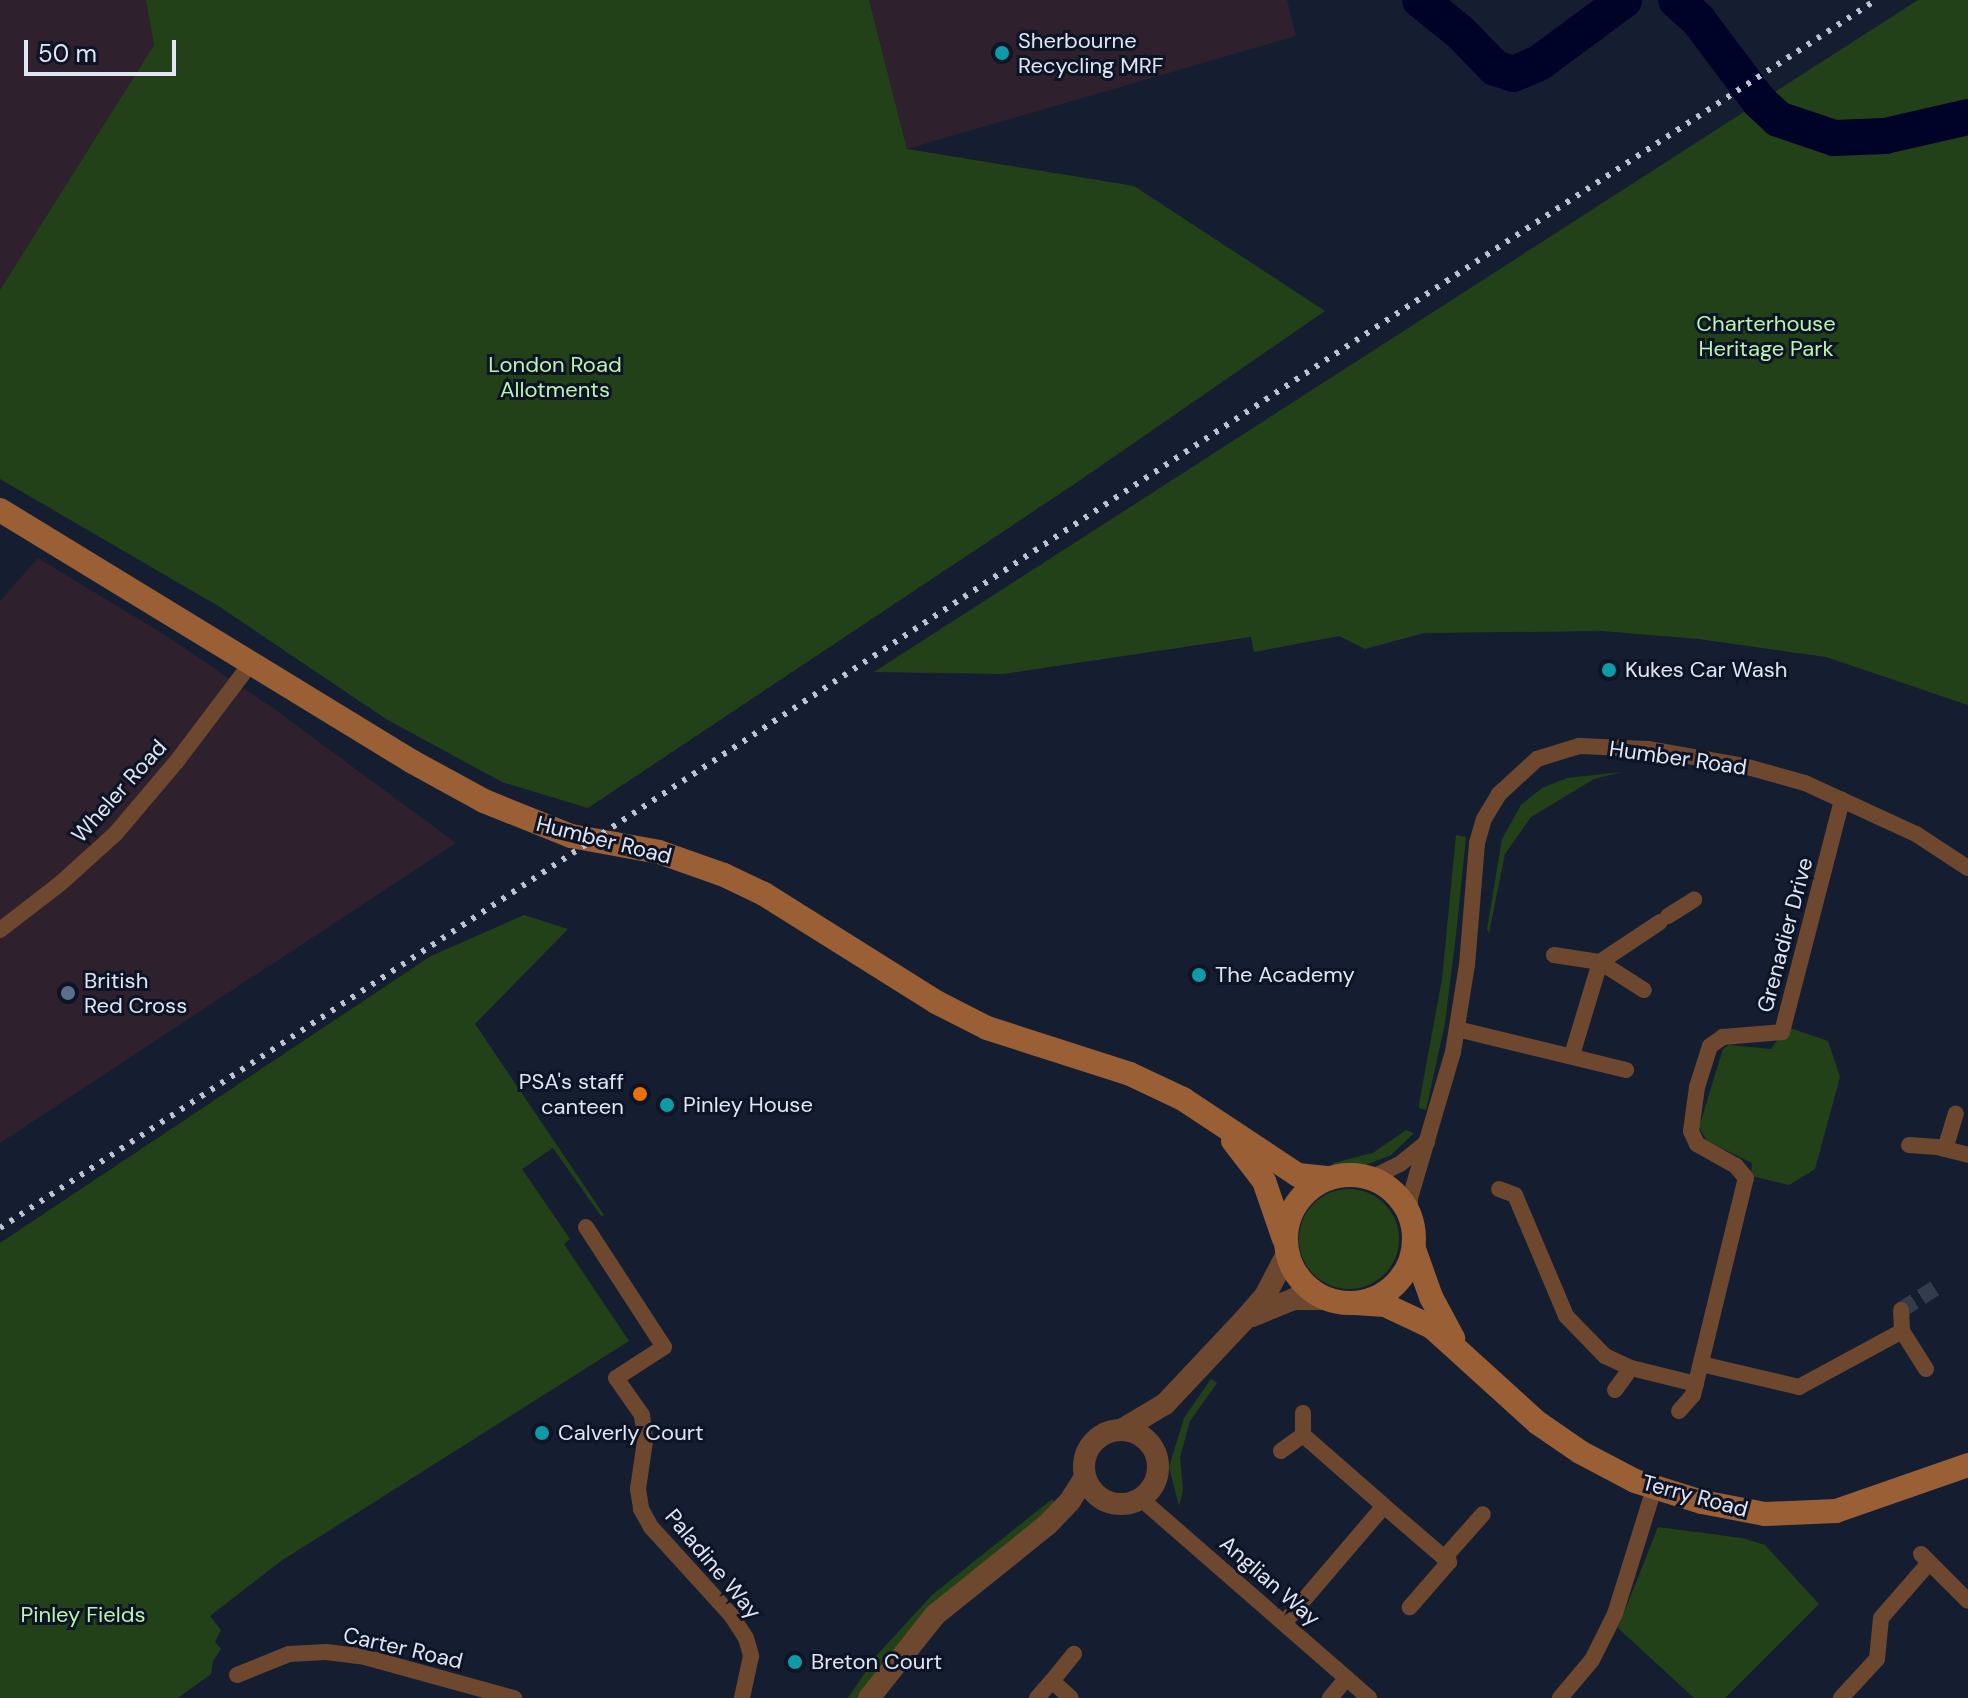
<!DOCTYPE html>
<style>
body{margin:0}
#map{position:relative;width:1968px;height:1698px;overflow:hidden;background:#151e30;font-family:"DM Sans",sans-serif}
div>[style]{position:absolute}
.commercial>*{inset:0;background:#2e202c}
.green>*{inset:0;background:#234119}
.round{border-radius:50%}
.river>*{height:36px;margin:-18px;padding:0 18px;transform-origin:18px;border-radius:18px;background:#000328}
.minor-tunnel>*{height:16px;margin-top:-8px;transform-origin:0;background:repeating-linear-gradient(90deg,#333c4d 0 16px,transparent 0 24px)}
.minor>*{height:16px;margin:-8px;padding:0 8px;transform-origin:8px;border-radius:8px;background:#6d482f}
.tertiary>*{height:22px;margin:-11px;padding:0 11px;transform-origin:11px;border-radius:11px;background:#6d482f}
.tertiary>.ring{margin:-11px;padding:0;box-sizing:content-box;background:none;border:22px solid #6d482f;border-radius:50%}
.secondary>*{height:24px;margin:-12px;padding:0 12px;transform-origin:12px;border-radius:12px;background:#9a5f35}
.secondary>.ring{margin:-12px;padding:0;box-sizing:content-box;background:none;border:24px solid #9a5f35;border-radius:50%}
.rail>*{height:6px;margin-top:-3px;transform-origin:0;background:repeating-linear-gradient(90deg,#bcc3d1 0 4px,transparent 0 12px)}
.dots>*{width:22px;height:22px;translate:-50% -50%;box-sizing:border-box;border:4px solid #0c1426;border-radius:50%}
span{translate:-50% -50%;white-space:nowrap;text-align:center;line-height:1.15;-webkit-text-stroke:6px #0c1426;paint-order:stroke}
.poi-label{font-size:22px;color:#e0e6f3}
.left{translate:0 -50%;text-align:left}
.right{translate:-100% -50%;text-align:right}
.park-label{font-size:22px;color:#bdf4ac}
.street-label{font-size:22px;color:#e0e6f3}
.scale{position:absolute;left:24px;top:40px;width:152px;height:36px;box-sizing:border-box;border:4px solid #e0e6f3;border-top:0;padding-left:10px;font-size:24px;line-height:28px;white-space:nowrap;color:#e0e6f3;-webkit-text-stroke:6px #0c1426;paint-order:stroke}
</style>
<div id="map">
<div class="commercial">
<i style="clip-path:polygon(0 0,146px 0,154px 45px,0 290px)"></i>
<i style="clip-path:polygon(869px 0,1287px 0,1296px 36px,907px 149px)"></i>
<i style="clip-path:polygon(38px 558px,165px 635px,273px 708px,456px 843px,0 1143px,0 601px)"></i>
</div>
<div class="green">
<i style="clip-path:polygon(146px 0,869px 0,907px 149px,1134px 186px,1325px 311px,1076px 483px,588px 808px,502px 782px,386px 719px,220px 607px,0 479px,0 290px,154px 45px)"></i>
<i style="clip-path:polygon(1918px 0,1968px 0,1968px 705px,1826px 657px,1698px 639px,1602px 631px,1424px 633px,1365px 649px,1339px 636px,1254px 652px,1251px 637px,1003px 674px,874px 672px)"></i>
<i style="clip-path:polygon(1622px 772px,1594px 779px,1531px 817px,1505px 854px,1489px 933px,1487px 929px,1502px 839px,1521px 805px,1542px 788px,1567px 778px)"></i>
<i style="clip-path:polygon(1456px 835px,1466px 837px,1456px 935px,1445px 1023px,1426px 1110px,1419px 1108px,1419px 1104px,1442px 979px)"></i>
<i style="clip-path:polygon(524px 915px,568px 929px,475px 1024px,604px 1215px,601px 1216px,553px 1148px,522px 1169px,570px 1239px,564px 1244px,629px 1341px,281px 1561px,210px 1616px,221px 1630px,215px 1642px,221px 1649px,213px 1661px,211px 1674px,178px 1698px,0 1698px,0 1243px,431px 956px)"></i>
<i style="clip-path:polygon(1787px 1027px,1828px 1041px,1840px 1077px,1815px 1169px,1789px 1185px,1751px 1176px,1752px 1163px,1707px 1141px,1699px 1127px,1723px 1049px,1729px 1045px,1771px 1049px)"></i>
<i style="clip-path:polygon(1406px 1130px,1414px 1133px,1391px 1155px,1361px 1167px,1333px 1170px,1333px 1163px,1373px 1153px)"></i>
<i class="round" style="left:1299px;top:1189px;width:100px;height:100px"></i>
<i style="clip-path:polygon(1211px 1379px,1217px 1383px,1190px 1421px,1180px 1457px,1183px 1490px,1179px 1506px,1169px 1467px,1184px 1418px)"></i>
<i style="clip-path:polygon(1052px 1499px,1056px 1504px,929px 1611px,902px 1639px,858px 1698px,848px 1698px,877px 1655px,932px 1595px)"></i>
<i style="clip-path:polygon(1658px 1527px,1742px 1538px,1765px 1545px,1819px 1604px,1725px 1698px,1694px 1698px,1618px 1628px)"></i>
</div>
<div class="river">
<i style="left:1420px;top:0;width:51px;rotate:38.7deg"></i>
<i style="left:1460px;top:32px;width:50px;rotate:45.8deg"></i>
<i style="left:1495px;top:68px;width:19px;rotate:18deg"></i>
<i style="left:1513px;top:74px;width:28px;rotate:-23deg"></i>
<i style="left:1539px;top:63px;width:106px;rotate:-36.5deg"></i>
<i style="left:1676px;top:0;width:31px;rotate:42deg"></i>
<i style="left:1699px;top:21px;width:100px;rotate:53.1deg"></i>
<i style="left:1759px;top:101px;width:26px;rotate:43deg"></i>
<i style="left:1778px;top:119px;width:59px;rotate:18.7deg"></i>
<i style="left:1834px;top:138px;width:51px;rotate:-2.2deg"></i>
<i style="left:1885px;top:136px;width:85px;rotate:-12.9deg"></i>
</div>
<div class="minor-tunnel">
<i style="left:1901px;top:1310px;width:43px;rotate:-32.6deg"></i>
</div>
<div class="minor">
<i style="left:1668px;top:916px;width:31px;rotate:-32deg"></i>
<i style="left:0;top:930px;width:78px;rotate:-37.7deg"></i>
<i style="left:62px;top:882px;width:73px;rotate:-42.2deg"></i>
<i style="left:116px;top:833px;width:94px;rotate:-49.7deg"></i>
<i style="left:177px;top:761px;width:124px;rotate:-52.9deg"></i>
<i style="left:1554px;top:955px;width:47px;rotate:8.7deg"></i>
<i style="left:1600px;top:962px;width:52px;rotate:32.5deg"></i>
<i style="left:1457px;top:1029px;width:174px;rotate:13.6deg"></i>
<i style="left:1572px;top:1055px;width:97px;rotate:-73.2deg"></i>
<i style="left:1600px;top:962px;width:72px;rotate:-33.7deg"></i>
<i style="left:1909px;top:1145px;width:28px;rotate:4deg"></i>
<i style="left:1937px;top:1147px;width:32px;rotate:14deg"></i>
<i style="left:1945px;top:1149px;width:37px;rotate:-73deg"></i>
<i style="left:1371px;top:1178px;width:32px;rotate:-26deg"></i>
<i style="left:1400px;top:1164px;width:35px;rotate:-39deg"></i>
<i style="left:1499px;top:1189px;width:17px;rotate:21deg"></i>
<i style="left:1515px;top:1195px;width:131px;rotate:67.1deg"></i>
<i style="left:1566px;top:1316px;width:56px;rotate:45.7deg"></i>
<i style="left:1605px;top:1356px;width:29px;rotate:25deg"></i>
<i style="left:1631px;top:1368px;width:67px;rotate:13.8deg"></i>
<i style="left:1410px;top:1215px;width:17px;rotate:-90deg"></i>
<i style="left:1410px;top:1198px;width:152px;rotate:-73.6deg"></i>
<i style="left:1453px;top:1052px;width:88px;rotate:-80.9deg"></i>
<i style="left:1467px;top:965px;width:122px;rotate:-85.3deg"></i>
<i style="left:1477px;top:843px;width:25px;rotate:-74deg"></i>
<i style="left:1484px;top:819px;width:29px;rotate:-59deg"></i>
<i style="left:1499px;top:794px;width:52px;rotate:-42.6deg"></i>
<i style="left:1537px;top:759px;width:44px;rotate:-17.2deg"></i>
<i style="left:1579px;top:746px;width:69px;rotate:2.5deg"></i>
<i style="left:1648px;top:749px;width:97px;rotate:10deg"></i>
<i style="left:1744px;top:766px;width:63px;rotate:15.6deg"></i>
<i style="left:1805px;top:783px;width:122px;rotate:24.7deg"></i>
<i style="left:1916px;top:834px;width:62px;rotate:33.2deg"></i>
<i style="left:586px;top:1227px;width:143px;rotate:57deg"></i>
<i style="left:664px;top:1347px;width:57px;rotate:147.1deg"></i>
<i style="left:616px;top:1378px;width:45px;rotate:54.9deg"></i>
<i style="left:642px;top:1415px;width:26px;rotate:83deg"></i>
<i style="left:645px;top:1441px;width:49px;rotate:98.3deg"></i>
<i style="left:638px;top:1489px;width:20px;rotate:81deg"></i>
<i style="left:641px;top:1509px;width:21px;rotate:61deg"></i>
<i style="left:651px;top:1527px;width:119px;rotate:47.7deg"></i>
<i style="left:731px;top:1615px;width:27px;rotate:57deg"></i>
<i style="left:746px;top:1638px;width:19px;rotate:74deg"></i>
<i style="left:751px;top:1656px;width:43px;rotate:102.1deg"></i>
<i style="left:1901px;top:1310px;width:21px;rotate:87deg"></i>
<i style="left:1701px;top:1364px;width:101px;rotate:13.2deg"></i>
<i style="left:1799px;top:1387px;width:117px;rotate:-28.5deg"></i>
<i style="left:1902px;top:1331px;width:45px;rotate:57.7deg"></i>
<i style="left:1615px;top:1390px;width:27px;rotate:-54deg"></i>
<i style="left:1679px;top:1411px;width:21px;rotate:-49deg"></i>
<i style="left:1693px;top:1395px;width:223px;rotate:-76.3deg"></i>
<i style="left:1746px;top:1178px;width:16px;rotate:-130deg"></i>
<i style="left:1736px;top:1166px;width:45px;rotate:-150.6deg"></i>
<i style="left:1697px;top:1144px;width:14px;rotate:-115deg"></i>
<i style="left:1691px;top:1131px;width:44px;rotate:-82.2deg"></i>
<i style="left:1697px;top:1087px;width:43px;rotate:-72.4deg"></i>
<i style="left:1710px;top:1046px;width:16px;rotate:-35deg"></i>
<i style="left:1723px;top:1037px;width:59px;rotate:-4.8deg"></i>
<i style="left:1782px;top:1032px;width:240px;rotate:-75.5deg"></i>
<i style="left:1303px;top:1435px;width:22px;rotate:-90deg"></i>
<i style="left:1281px;top:1451px;width:27px;rotate:-36deg"></i>
<i style="left:1303px;top:1435px;width:108px;rotate:41.2deg"></i>
<i style="left:1384px;top:1506px;width:153px;rotate:130.5deg"></i>
<i style="left:1140px;top:1498px;width:304px;rotate:41.1deg"></i>
<i style="left:1384px;top:1506px;width:86px;rotate:40.7deg"></i>
<i style="left:1449px;top:1562px;width:60px;rotate:130.9deg"></i>
<i style="left:1921px;top:1554px;width:66px;rotate:45deg"></i>
<i style="left:1445px;top:1557px;width:57px;rotate:-48.5deg"></i>
<i style="left:237px;top:1675px;width:56px;rotate:-22deg"></i>
<i style="left:289px;top:1654px;width:37px;rotate:-3deg"></i>
<i style="left:326px;top:1652px;width:35px;rotate:7deg"></i>
<i style="left:361px;top:1656px;width:159px;rotate:15.4deg"></i>
<i style="left:1052px;top:1681px;width:35px;rotate:-51deg"></i>
<i style="left:1037px;top:1698px;width:23px;rotate:-49deg"></i>
<i style="left:1052px;top:1681px;width:25px;rotate:42deg"></i>
<i style="left:1330px;top:1698px;width:26px;rotate:-50deg"></i>
<i style="left:1560px;top:1698px;width:50px;rotate:-49.9deg"></i>
<i style="left:1592px;top:1660px;width:51px;rotate:-63.4deg"></i>
<i style="left:1615px;top:1614px;width:131px;rotate:-72.7deg"></i>
<i style="left:1841px;top:1698px;width:53px;rotate:-47.3deg"></i>
<i style="left:1877px;top:1659px;width:41px;rotate:-84.4deg"></i>
<i style="left:1881px;top:1618px;width:72px;rotate:-49deg"></i>
</div>
<div class="tertiary">
<i style="left:1252px;top:1316px;width:45px;rotate:-22deg"></i>
<i style="left:1294px;top:1299px;width:33px"></i>
<i style="left:1123px;top:1429px;width:49px;rotate:-30.8deg"></i>
<i style="left:1165px;top:1404px;width:115px;rotate:-46.8deg"></i>
<i style="left:1244px;top:1320px;width:32px;rotate:-49deg"></i>
<i style="left:1265px;top:1296px;width:47px;rotate:-62.4deg"></i>
<i class="ring" style="left:1084px;top:1430px;width:52px;height:52px"></i>
<i style="left:869px;top:1698px;width:106px;rotate:-51.5deg"></i>
<i style="left:935px;top:1615px;width:144px;rotate:-38.8deg"></i>
<i style="left:1047px;top:1525px;width:33px;rotate:-46deg"></i>
<i style="left:1070px;top:1501px;width:28px;rotate:-58deg"></i>
</div>
<div class="secondary">
<i style="left:0;top:510px;width:482px;rotate:31.4deg"></i>
<i style="left:411px;top:761px;width:83px;rotate:28.7deg"></i>
<i style="left:484px;top:801px;width:94px;rotate:21.9deg"></i>
<i style="left:571px;top:836px;width:89px;rotate:10.3deg"></i>
<i style="left:659px;top:852px;width:69px;rotate:19.5deg"></i>
<i style="left:724px;top:875px;width:44px;rotate:25.4deg"></i>
<i style="left:764px;top:894px;width:203px;rotate:32.1deg"></i>
<i style="left:936px;top:1002px;width:57px;rotate:27deg"></i>
<i style="left:987px;top:1028px;width:150px;rotate:17.8deg"></i>
<i style="left:1130px;top:1074px;width:59px;rotate:25.3deg"></i>
<i style="left:1183px;top:1099px;width:138px;rotate:33.5deg"></i>
<i style="left:1298px;top:1175px;width:31px;rotate:6deg"></i>
<i style="left:1233px;top:1141px;width:51px;rotate:52.2deg"></i>
<i style="left:1264px;top:1181px;width:61px;rotate:71deg"></i>
<i class="ring" style="left:1286px;top:1175px;width:104px;height:104px"></i>
<i style="left:1414px;top:1249px;width:51px;rotate:70.5deg"></i>
<i style="left:1431px;top:1297px;width:47px;rotate:61.8deg"></i>
<i style="left:1355px;top:1303px;width:30px;rotate:4deg"></i>
<i style="left:1385px;top:1305px;width:52px;rotate:25.1deg"></i>
<i style="left:1432px;top:1327px;width:143px;rotate:42.2deg"></i>
<i style="left:1538px;top:1423px;width:51px;rotate:34.6deg"></i>
<i style="left:1580px;top:1452px;width:62px;rotate:27.8deg"></i>
<i style="left:1635px;top:1481px;width:70px;rotate:17.4deg"></i>
<i style="left:1702px;top:1502px;width:64px;rotate:10.8deg"></i>
<i style="left:1765px;top:1514px;width:71px;rotate:-2.4deg"></i>
<i style="left:1836px;top:1511px;width:140px;rotate:-19.2deg"></i>
</div>
<div class="rail">
<i style="left:0;top:1228px;width:2242px;rotate:-33.21deg"></i>
</div>
<div class="dots">
<i style="left:1002px;top:53px;background:#0f9aa8"></i>
<i style="left:1609px;top:670px;background:#0f9aa8"></i>
<i style="left:1199px;top:975px;background:#0f9aa8"></i>
<i style="left:68px;top:993px;background:#5c6f8a"></i>
<i style="left:640px;top:1094px;background:#e8710a"></i>
<i style="left:667px;top:1105px;background:#0f9aa8"></i>
<i style="left:542px;top:1433px;background:#0f9aa8"></i>
<i style="left:795px;top:1662px;background:#0f9aa8"></i>
</div>
<div class="poi-label">
<span class="left" style="left:1018px;top:53px">Sherbourne<br>Recycling MRF</span>
<span class="left" style="left:1625px;top:670px">Kukes Car Wash</span>
<span class="left" style="left:1215px;top:975px">The Academy</span>
<span class="left" style="left:84px;top:993px">British<br>Red Cross</span>
<span class="right" style="left:624px;top:1094px">PSA's staff<br>canteen</span>
<span class="left" style="left:683px;top:1105px">Pinley House</span>
<span class="left" style="left:558px;top:1433px">Calverly Court</span>
<span class="left" style="left:811px;top:1662px">Breton Court</span>
</div>
<div class="park-label">
<span style="left:1766px;top:336px">Charterhouse<br>Heritage Park</span>
<span style="left:555px;top:377px">London Road<br>Allotments</span>
<span style="left:83px;top:1615px">Pinley Fields</span>
</div>
<div class="street-label">
<span style="left:1678px;top:758px;rotate:8deg">Humber Road</span>
<span style="left:119px;top:791px;rotate:-48deg">Wheler Road</span>
<span style="left:604px;top:840px;rotate:14deg">Humber Road</span>
<span style="left:1785px;top:935px;rotate:-75deg">Grenadier Drive</span>
<span style="left:1695px;top:1496px;rotate:15deg">Terry Road</span>
<span style="left:713px;top:1564px;rotate:50deg">Paladine Way</span>
<span style="left:1270px;top:1581px;rotate:41deg">Anglian Way</span>
<span style="left:403px;top:1648px;rotate:13deg">Carter Road</span>
</div>
<div class="scale">50 m</div>
</div>
